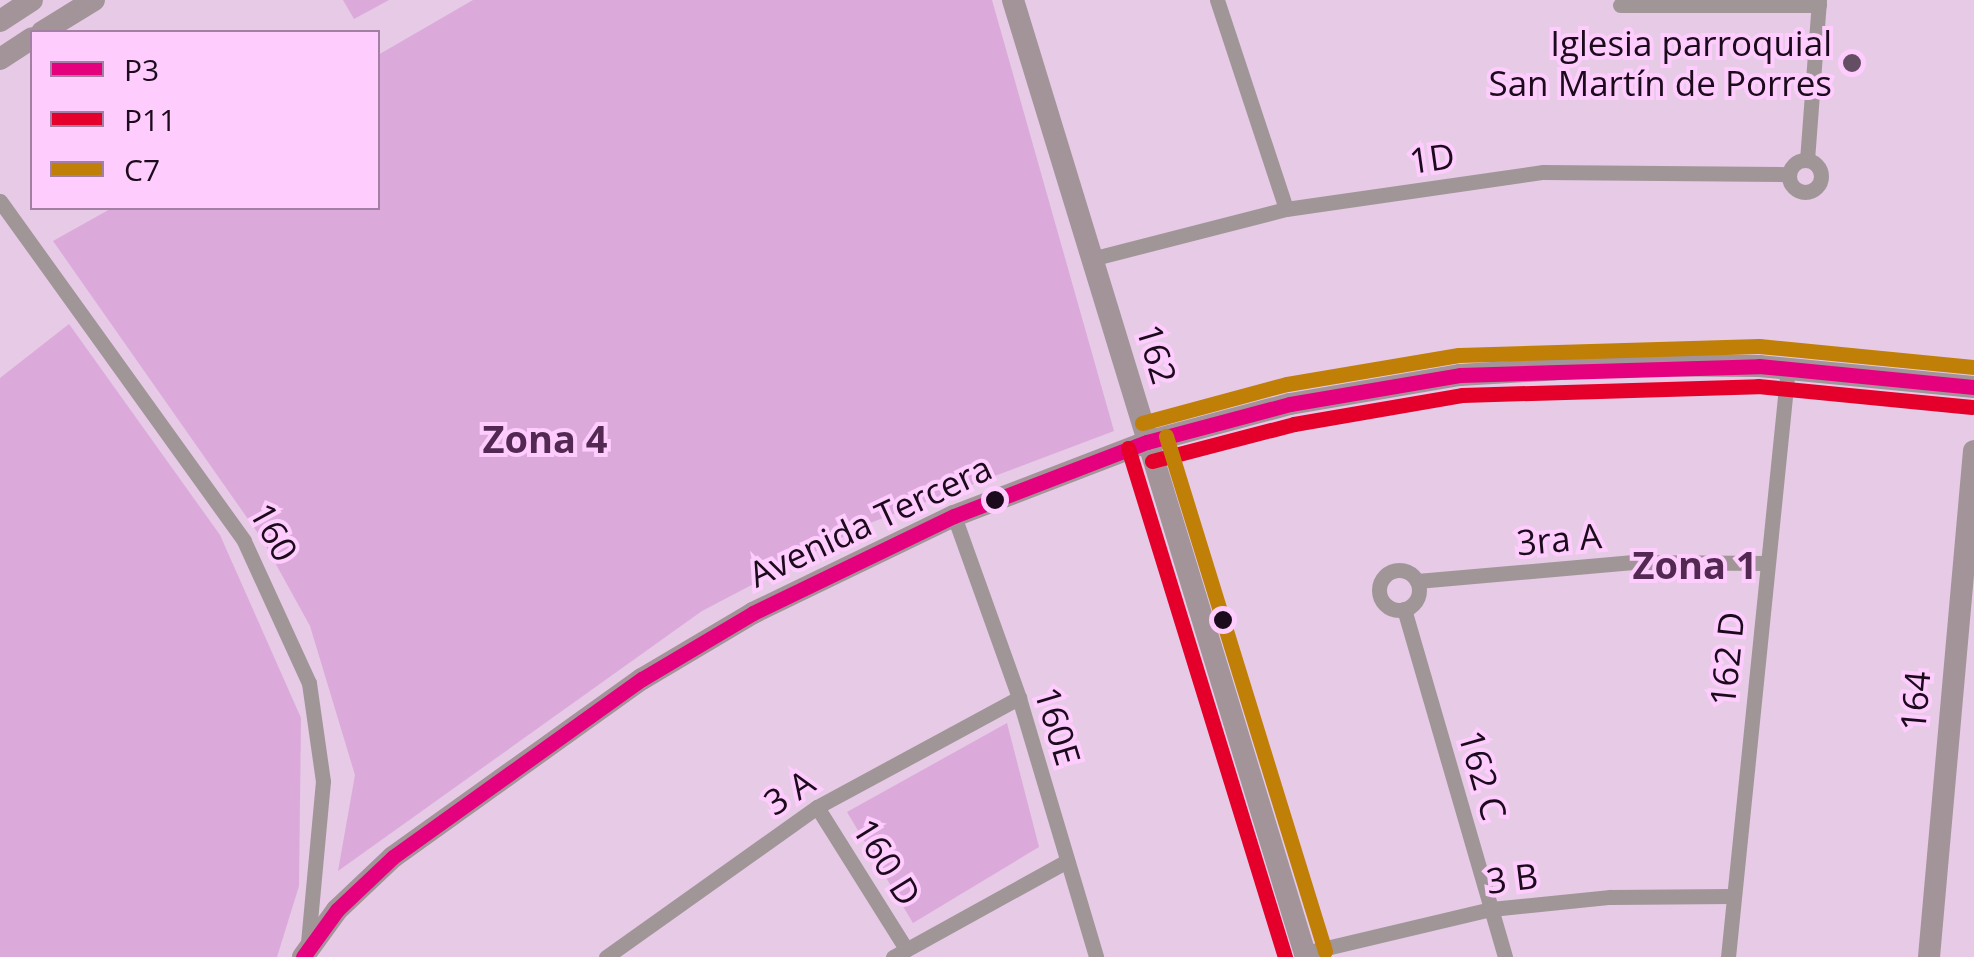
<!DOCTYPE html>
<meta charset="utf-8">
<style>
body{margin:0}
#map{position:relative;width:1974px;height:957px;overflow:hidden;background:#e6cae6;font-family:"Open Sans",sans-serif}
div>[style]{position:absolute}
.green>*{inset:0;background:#dbaadb}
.street>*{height:15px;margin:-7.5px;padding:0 7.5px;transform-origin:7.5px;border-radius:7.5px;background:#a09697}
.street>.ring{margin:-7.5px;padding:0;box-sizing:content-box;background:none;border:15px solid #a09697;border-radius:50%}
.secondary>*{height:22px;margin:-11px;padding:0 11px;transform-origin:11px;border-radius:11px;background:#a29499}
.bus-1>*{height:15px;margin:-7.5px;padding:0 7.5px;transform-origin:7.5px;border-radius:7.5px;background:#e5007d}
.bus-2>*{height:15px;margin:-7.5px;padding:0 7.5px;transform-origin:7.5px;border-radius:7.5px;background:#e4002b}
.bus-3>*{height:15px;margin:-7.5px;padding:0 7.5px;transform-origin:7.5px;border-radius:7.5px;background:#c07f07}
.dots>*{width:28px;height:28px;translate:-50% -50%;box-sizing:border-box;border:5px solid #ffccfe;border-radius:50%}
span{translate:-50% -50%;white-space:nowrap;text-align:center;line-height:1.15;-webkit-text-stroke:8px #ffccfe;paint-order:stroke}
.poi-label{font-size:35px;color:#1c0b1c}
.right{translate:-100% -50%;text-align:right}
.street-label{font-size:35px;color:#1c0b1c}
.neighbourhood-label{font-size:38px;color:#532953;font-weight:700}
.legend{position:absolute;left:30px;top:30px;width:350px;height:180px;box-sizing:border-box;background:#ffccfe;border:2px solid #a47fa4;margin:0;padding:12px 18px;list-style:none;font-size:30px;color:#1c0b1c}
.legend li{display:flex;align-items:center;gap:20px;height:50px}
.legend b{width:50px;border:2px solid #a47fa4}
</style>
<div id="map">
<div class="green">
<i style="clip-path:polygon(343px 0,389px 0,354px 19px)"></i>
<i style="clip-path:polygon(473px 0,992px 0,1114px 431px,870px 523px,702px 611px,338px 871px,355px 775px,310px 626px,262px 539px,53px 241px,112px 208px,378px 208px,378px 55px)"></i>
<i style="clip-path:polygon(69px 324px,220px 535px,301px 718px,299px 886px,277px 957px,0 957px,0 378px)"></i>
<i style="clip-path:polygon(1007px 723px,1039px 847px,913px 923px,847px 812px)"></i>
</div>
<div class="street">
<i style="left:1217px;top:0;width:220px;rotate:71.7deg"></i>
<i style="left:1620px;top:5px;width:199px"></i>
<i style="left:1807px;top:160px;width:160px;rotate:-85.7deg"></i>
<i class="ring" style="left:1789px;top:160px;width:17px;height:17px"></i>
<i style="left:0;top:201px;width:418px;rotate:54.3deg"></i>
<i style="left:244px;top:541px;width:156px;rotate:65.4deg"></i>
<i style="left:309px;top:683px;width:99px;rotate:81.9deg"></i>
<i style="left:323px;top:781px;width:162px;rotate:95.3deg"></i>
<i style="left:1091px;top:259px;width:201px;rotate:-14.4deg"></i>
<i style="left:1286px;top:209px;width:260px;rotate:-8.2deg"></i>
<i style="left:1543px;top:172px;width:246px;rotate:0.5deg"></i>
<i style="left:954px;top:516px;width:193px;rotate:70.3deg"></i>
<i style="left:1019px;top:698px;width:270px;rotate:73.4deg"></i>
<i class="ring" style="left:1379px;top:570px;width:25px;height:25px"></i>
<i style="left:1417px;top:581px;width:217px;rotate:-5deg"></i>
<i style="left:1633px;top:562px;width:134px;rotate:0.4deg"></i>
<i style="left:1404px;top:609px;width:362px;rotate:73.8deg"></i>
<i style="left:817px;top:807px;width:168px;rotate:57.9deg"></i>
<i style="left:1305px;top:953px;width:191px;rotate:-13.3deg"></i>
<i style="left:1491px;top:909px;width:120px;rotate:-5.8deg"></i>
<i style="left:1610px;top:897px;width:122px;rotate:-0.5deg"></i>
<i style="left:606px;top:957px;width:259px;rotate:-35.4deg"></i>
<i style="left:817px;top:807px;width:230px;rotate:-28.4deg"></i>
<i style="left:893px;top:957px;width:199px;rotate:-28.9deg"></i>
<i style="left:1728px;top:957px;width:593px;rotate:-84.19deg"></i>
</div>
<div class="secondary">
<i style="left:1013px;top:0;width:1001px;rotate:72.98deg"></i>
<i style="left:0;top:21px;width:38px;rotate:-33deg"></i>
<i style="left:42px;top:32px;width:61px;rotate:-31.6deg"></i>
<i style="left:0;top:59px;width:38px;rotate:-33deg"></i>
<i style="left:303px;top:957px;width:58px;rotate:-54.1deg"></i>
<i style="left:337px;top:910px;width:77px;rotate:-43.4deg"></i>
<i style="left:393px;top:857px;width:306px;rotate:-35.6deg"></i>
<i style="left:642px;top:679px;width:129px;rotate:-30.7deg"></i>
<i style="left:753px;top:613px;width:223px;rotate:-25.8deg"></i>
<i style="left:954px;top:516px;width:207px;rotate:-21deg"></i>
<i style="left:1147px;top:442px;width:148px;rotate:-14.9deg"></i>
<i style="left:1290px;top:404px;width:172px;rotate:-9.7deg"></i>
<i style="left:1460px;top:375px;width:170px;rotate:-3.4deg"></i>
<i style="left:1630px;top:365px;width:129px;rotate:0.4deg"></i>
<i style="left:1759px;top:366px;width:216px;rotate:5.6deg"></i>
<i style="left:1929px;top:957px;width:508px;rotate:-84.92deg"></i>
</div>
<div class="bus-1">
<i style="left:303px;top:957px;width:58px;rotate:-54.1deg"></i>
<i style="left:337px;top:910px;width:77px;rotate:-43.4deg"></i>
<i style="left:393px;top:857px;width:306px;rotate:-35.6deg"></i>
<i style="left:642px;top:679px;width:129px;rotate:-30.7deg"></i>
<i style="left:753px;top:613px;width:223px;rotate:-25.8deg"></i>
<i style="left:954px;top:516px;width:207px;rotate:-21deg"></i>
<i style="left:1147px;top:442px;width:148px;rotate:-14.9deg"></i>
<i style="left:1290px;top:404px;width:172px;rotate:-9.7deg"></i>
<i style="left:1460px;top:375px;width:299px;rotate:-1.7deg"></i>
<i style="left:1759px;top:366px;width:216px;rotate:5.6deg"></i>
</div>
<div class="bus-2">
<i style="left:1128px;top:448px;width:533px;rotate:72.86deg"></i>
<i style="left:1152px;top:461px;width:147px;rotate:-14.6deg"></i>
<i style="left:1294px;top:424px;width:170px;rotate:-9.8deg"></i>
<i style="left:1462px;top:395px;width:296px;rotate:-1.7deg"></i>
<i style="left:1758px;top:386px;width:215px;rotate:5.6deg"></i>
</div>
<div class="bus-3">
<i style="left:1142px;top:423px;width:150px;rotate:-15.1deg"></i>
<i style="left:1287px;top:384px;width:174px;rotate:-9.6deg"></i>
<i style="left:1459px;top:355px;width:300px;rotate:-1.7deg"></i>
<i style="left:1759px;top:346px;width:216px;rotate:5.6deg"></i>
<i style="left:1166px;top:436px;width:539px;rotate:72.84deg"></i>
</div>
<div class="dots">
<i style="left:1852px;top:63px;background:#634e63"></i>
<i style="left:995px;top:500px;background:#1c0b1c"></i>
<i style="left:1223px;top:620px;background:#1c0b1c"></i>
</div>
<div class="poi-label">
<span class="right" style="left:1832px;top:63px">Iglesia parroquial<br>San Martín de Porres</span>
</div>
<div class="street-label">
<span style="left:1432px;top:158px;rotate:-8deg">1D</span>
<span style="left:1157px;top:354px;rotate:73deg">162</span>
<span style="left:870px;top:521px;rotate:-25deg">Avenida Tercera</span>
<span style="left:274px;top:532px;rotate:61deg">160</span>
<span style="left:1559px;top:539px;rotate:-5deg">3ra A</span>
<span style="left:1727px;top:659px;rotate:-84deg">162 D</span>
<span style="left:1915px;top:701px;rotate:-85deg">164</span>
<span style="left:1058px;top:726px;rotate:73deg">160E</span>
<span style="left:1483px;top:775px;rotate:74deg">162 C</span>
<span style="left:789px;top:792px;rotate:-33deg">3 A</span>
<span style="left:887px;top:862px;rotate:58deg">160 D</span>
<span style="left:1512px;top:878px;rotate:-7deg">3 B</span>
</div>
<div class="neighbourhood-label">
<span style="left:545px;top:439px">Zona 4</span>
<span style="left:1695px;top:565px">Zona 1</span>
</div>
<ul class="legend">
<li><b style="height:12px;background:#e5007d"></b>P3</li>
<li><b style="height:12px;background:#e4002b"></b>P11</li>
<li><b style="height:12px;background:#c07f07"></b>C7</li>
</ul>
</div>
